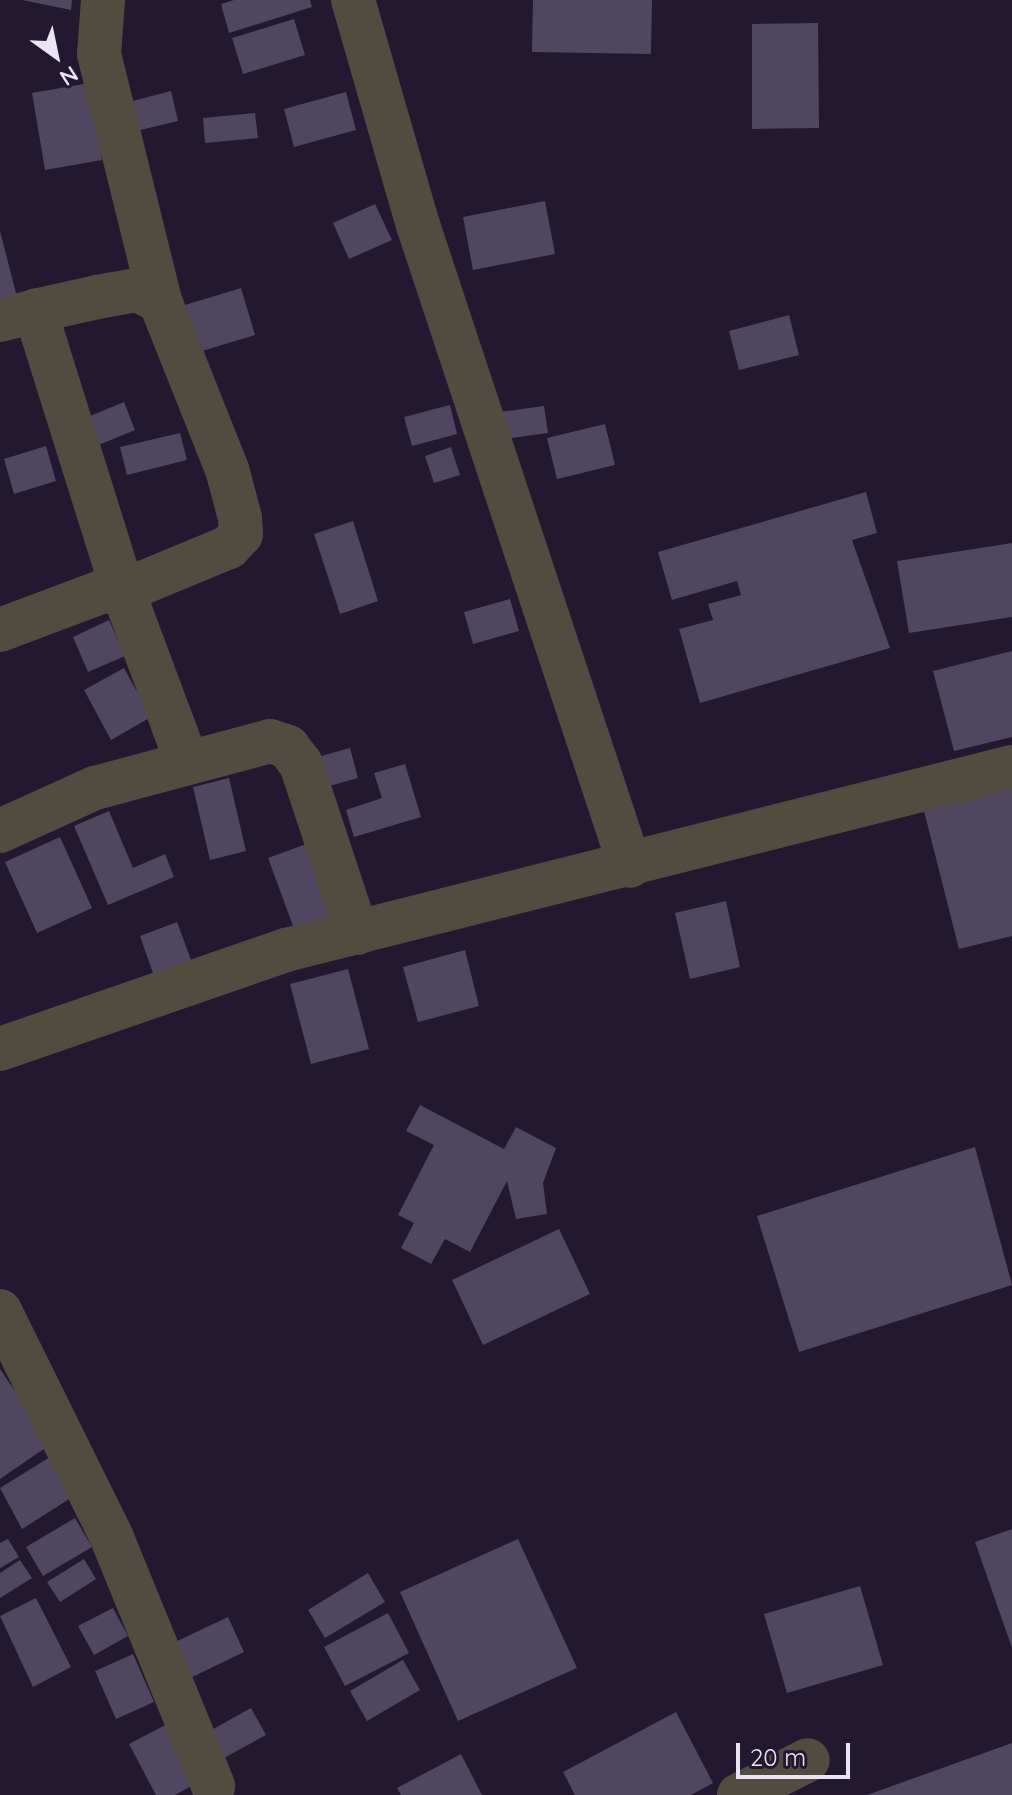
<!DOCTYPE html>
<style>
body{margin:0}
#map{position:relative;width:1012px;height:1795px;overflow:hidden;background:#221830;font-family:Quicksand,sans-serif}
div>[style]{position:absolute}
.building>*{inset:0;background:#4f4660}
.minor>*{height:44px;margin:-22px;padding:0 22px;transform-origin:22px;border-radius:22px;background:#524c40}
span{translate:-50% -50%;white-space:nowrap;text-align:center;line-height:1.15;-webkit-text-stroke:7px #221830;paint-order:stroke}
.north{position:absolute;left:16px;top:16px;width:80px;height:80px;-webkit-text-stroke:6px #221830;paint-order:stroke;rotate:147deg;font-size:22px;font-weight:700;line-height:32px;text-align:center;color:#eae5f5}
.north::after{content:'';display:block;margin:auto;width:28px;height:36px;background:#eae5f5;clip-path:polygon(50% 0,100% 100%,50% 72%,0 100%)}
.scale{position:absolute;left:736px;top:1743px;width:114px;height:36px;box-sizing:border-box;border:4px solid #eae5f5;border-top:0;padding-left:10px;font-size:24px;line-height:28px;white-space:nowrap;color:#eae5f5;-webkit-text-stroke:6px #221830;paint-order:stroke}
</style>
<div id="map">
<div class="building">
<i style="clip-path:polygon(22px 0,72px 0,71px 10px)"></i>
<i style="clip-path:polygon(234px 0,310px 0,312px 7px,229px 33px,221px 4px)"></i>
<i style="clip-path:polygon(533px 0,652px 0,651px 54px,532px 52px)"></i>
<i style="clip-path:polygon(294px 19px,305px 55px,243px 74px,232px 38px)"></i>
<i style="clip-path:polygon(818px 23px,819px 128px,752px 129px,752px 24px)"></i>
<i style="clip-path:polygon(89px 83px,102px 160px,45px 170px,32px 93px)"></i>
<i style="clip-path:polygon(171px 91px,178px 121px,128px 133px,121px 104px)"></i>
<i style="clip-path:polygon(346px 92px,356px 130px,294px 147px,284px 109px)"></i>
<i style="clip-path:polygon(255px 113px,258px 138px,205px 143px,203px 118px)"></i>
<i style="clip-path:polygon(545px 201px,555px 254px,473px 270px,463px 217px)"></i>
<i style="clip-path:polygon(375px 204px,392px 240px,349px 259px,333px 223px)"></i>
<i style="clip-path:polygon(0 231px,19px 305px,0 310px)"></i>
<i style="clip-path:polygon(241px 288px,255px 335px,199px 352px,185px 305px)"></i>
<i style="clip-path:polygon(789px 315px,799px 355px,739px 370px,729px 331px)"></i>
<i style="clip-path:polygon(124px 402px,135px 430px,96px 446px,85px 418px)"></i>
<i style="clip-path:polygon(450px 405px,457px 434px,412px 446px,404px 417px)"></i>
<i style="clip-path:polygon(544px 406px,548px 433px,489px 441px,485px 414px)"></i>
<i style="clip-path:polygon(605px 424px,615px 465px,557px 479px,547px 438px)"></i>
<i style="clip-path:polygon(180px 433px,187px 460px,127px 475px,120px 447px)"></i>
<i style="clip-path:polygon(46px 446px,56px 481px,14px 494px,4px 459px)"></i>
<i style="clip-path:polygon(451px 447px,460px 475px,434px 483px,425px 456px)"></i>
<i style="clip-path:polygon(866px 492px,877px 533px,852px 540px,890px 648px,700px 703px,679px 629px,713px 620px,708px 604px,741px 595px,737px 581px,672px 600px,658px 552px)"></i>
<i style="clip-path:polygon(353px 521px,378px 601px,340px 614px,314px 534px)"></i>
<i style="clip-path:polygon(1012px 543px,1012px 617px,909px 633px,897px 561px)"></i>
<i style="clip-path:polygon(510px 599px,519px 631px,473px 644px,464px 612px)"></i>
<i style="clip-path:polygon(109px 620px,125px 656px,88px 672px,73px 637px)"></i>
<i style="clip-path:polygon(1012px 651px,1012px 737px,954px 751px,933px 671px)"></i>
<i style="clip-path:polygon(124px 668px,151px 717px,111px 740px,84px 690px)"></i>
<i style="clip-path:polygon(350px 748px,358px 778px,322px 788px,314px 758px)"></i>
<i style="clip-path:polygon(405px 764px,421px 817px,354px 837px,346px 810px,382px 798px,374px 773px)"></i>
<i style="clip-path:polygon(229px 778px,246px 851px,210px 860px,193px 787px)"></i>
<i style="clip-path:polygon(1012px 789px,1012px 936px,959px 949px,924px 811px)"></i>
<i style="clip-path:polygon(109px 811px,133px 868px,165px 854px,174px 877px,108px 905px,74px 826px)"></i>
<i style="clip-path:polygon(60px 837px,92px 908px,37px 933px,5px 862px)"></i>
<i style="clip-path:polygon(309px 843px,338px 922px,297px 937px,268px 858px)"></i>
<i style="clip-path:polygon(726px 901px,740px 967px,690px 979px,675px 913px)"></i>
<i style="clip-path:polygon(177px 922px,197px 976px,159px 990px,140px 936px)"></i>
<i style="clip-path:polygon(465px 950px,479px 1006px,418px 1022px,403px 967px)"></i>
<i style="clip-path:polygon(348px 969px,369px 1049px,311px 1064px,290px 984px)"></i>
<i style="clip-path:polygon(420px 1105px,504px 1149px,516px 1127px,556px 1148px,543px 1183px,547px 1214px,516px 1219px,507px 1181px,470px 1252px,445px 1239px,431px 1264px,401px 1248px,414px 1223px,398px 1215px,434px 1145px,406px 1131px)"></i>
<i style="clip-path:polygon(975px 1147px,1012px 1285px,799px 1352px,757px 1216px)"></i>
<i style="clip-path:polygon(559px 1229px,590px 1294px,483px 1345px,452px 1280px)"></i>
<i style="clip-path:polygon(0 1369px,51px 1444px,0 1479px)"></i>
<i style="clip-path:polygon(58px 1452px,82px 1491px,22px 1529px,0 1488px)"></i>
<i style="clip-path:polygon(75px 1518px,92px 1547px,43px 1576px,26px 1547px)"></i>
<i style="clip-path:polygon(1012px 1529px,1012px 1648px,975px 1542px)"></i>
<i style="clip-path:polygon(8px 1539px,19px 1557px,0 1568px,0 1543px)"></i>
<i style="clip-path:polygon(518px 1539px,577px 1668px,458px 1721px,400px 1592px)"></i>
<i style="clip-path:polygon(84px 1559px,96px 1579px,60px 1602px,47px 1582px)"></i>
<i style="clip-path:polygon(20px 1560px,32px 1578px,0 1598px,0 1573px)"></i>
<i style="clip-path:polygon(368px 1573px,385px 1602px,325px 1638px,308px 1610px)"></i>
<i style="clip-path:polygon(860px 1586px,883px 1665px,787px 1693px,764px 1614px)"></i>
<i style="clip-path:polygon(36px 1598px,71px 1667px,33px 1687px,0 1616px)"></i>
<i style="clip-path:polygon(113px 1608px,128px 1636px,94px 1655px,78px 1626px)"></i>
<i style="clip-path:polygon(388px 1613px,409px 1653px,345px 1686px,324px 1647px)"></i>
<i style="clip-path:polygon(228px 1617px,244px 1652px,188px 1679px,171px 1644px)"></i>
<i style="clip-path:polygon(133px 1654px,154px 1702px,116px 1719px,95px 1671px)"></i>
<i style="clip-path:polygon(403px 1660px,420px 1690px,367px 1721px,350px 1691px)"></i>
<i style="clip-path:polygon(251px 1708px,266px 1735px,213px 1764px,199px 1737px)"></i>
<i style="clip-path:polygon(676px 1712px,713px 1783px,691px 1795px,575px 1795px,563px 1772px)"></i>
<i style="clip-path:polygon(171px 1722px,202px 1780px,175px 1795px,156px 1795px,129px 1744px)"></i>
<i style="clip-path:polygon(1012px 1743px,1012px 1795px,867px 1795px)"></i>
<i style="clip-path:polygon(461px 1754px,482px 1795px,401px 1795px,397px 1788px)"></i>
</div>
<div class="minor">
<i style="left:103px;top:0;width:54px;rotate:94.2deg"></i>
<i style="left:99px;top:54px;width:254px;rotate:76.1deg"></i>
<i style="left:353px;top:0;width:234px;rotate:73.9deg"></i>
<i style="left:418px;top:225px;width:675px;rotate:71.7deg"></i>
<i style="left:0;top:320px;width:36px;rotate:-14deg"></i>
<i style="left:35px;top:311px;width:64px;rotate:-12.7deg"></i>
<i style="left:97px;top:297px;width:41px;rotate:-9.9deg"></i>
<i style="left:137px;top:290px;width:25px;rotate:26deg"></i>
<i style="left:160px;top:301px;width:181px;rotate:68.3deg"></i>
<i style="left:227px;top:469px;width:51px;rotate:75.1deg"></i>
<i style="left:240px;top:518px;width:16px;rotate:86deg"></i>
<i style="left:241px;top:534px;width:18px;rotate:133deg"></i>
<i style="left:229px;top:547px;width:115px;rotate:157.5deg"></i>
<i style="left:123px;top:591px;width:294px;rotate:-107.4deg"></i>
<i style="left:0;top:630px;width:108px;rotate:-20.6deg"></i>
<i style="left:101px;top:592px;width:22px;rotate:-3deg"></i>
<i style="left:123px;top:591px;width:183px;rotate:69.5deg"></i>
<i style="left:0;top:831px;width:104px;rotate:-24.4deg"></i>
<i style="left:95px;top:788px;width:181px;rotate:-15deg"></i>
<i style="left:270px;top:741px;width:19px;rotate:18deg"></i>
<i style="left:288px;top:747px;width:21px;rotate:53deg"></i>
<i style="left:301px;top:764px;width:178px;rotate:71.7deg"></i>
<i style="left:0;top:1049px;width:303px;rotate:-19.1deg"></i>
<i style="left:286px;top:950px;width:749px;rotate:-14.15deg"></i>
<i style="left:0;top:1311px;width:253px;rotate:63.7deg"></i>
<i style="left:112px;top:1538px;width:268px;rotate:67.8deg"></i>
<i style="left:739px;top:1795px;width:77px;rotate:-26.9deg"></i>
</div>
<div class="north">N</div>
<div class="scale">20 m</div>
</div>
